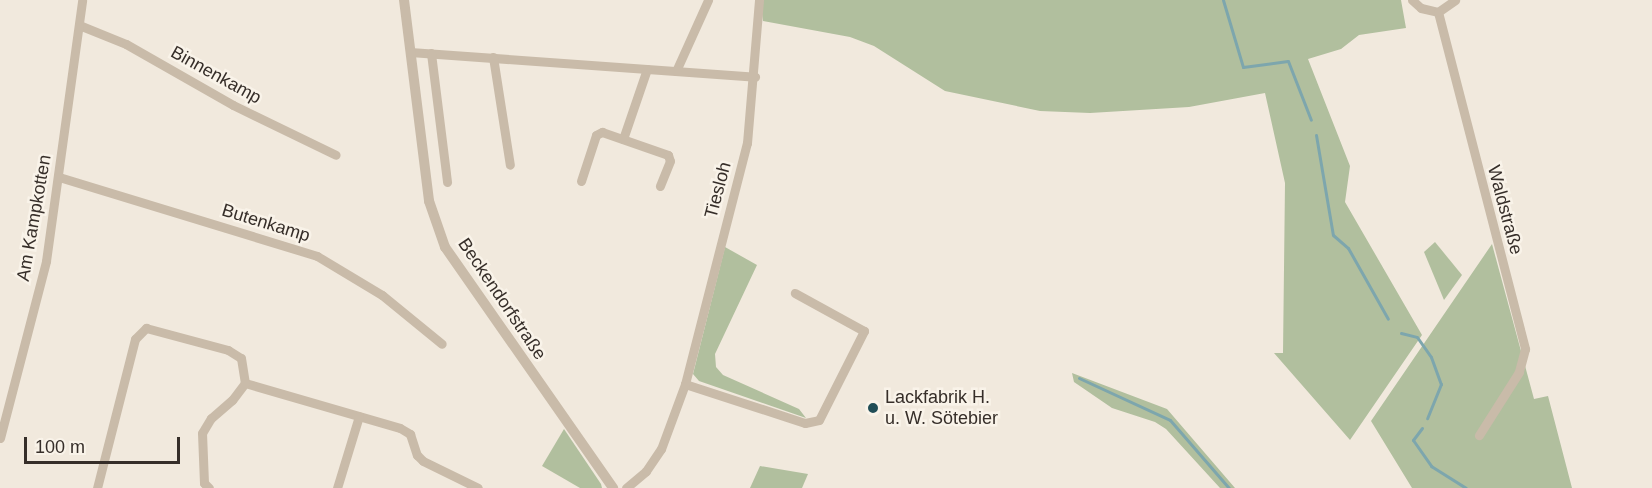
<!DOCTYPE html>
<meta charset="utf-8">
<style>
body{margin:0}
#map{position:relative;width:1652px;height:488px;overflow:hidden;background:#f1e9dd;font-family:Arial,sans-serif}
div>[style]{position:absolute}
.green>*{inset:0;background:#b1bf9e}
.stream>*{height:3px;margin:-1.5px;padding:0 1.5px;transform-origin:1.5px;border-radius:1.5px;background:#7da6ad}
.minor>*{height:9px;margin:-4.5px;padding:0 4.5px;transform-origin:4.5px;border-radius:4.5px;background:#c9bba9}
.tertiary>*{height:10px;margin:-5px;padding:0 5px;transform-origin:5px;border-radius:5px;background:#c9bba9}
.dots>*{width:16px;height:16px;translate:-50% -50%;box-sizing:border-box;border:3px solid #f9f3e9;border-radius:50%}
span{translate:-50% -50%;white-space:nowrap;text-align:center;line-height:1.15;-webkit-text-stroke:5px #f9f3e9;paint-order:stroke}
.street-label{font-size:18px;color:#362e29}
.poi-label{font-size:18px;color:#362e29}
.left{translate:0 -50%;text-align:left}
.scale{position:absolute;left:24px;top:437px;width:156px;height:27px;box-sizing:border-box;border:3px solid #362e29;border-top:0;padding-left:8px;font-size:18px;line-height:21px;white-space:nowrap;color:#362e29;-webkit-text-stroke:4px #f9f3e9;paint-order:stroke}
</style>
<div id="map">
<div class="green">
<i style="clip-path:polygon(760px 0,1401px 0,1406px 28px,1359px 35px,1341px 49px,1308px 59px,1350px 166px,1345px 202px,1422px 335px,1350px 440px,1274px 353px,1283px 353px,1285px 183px,1265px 93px,1189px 107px,1090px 113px,1040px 111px,945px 91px,874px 46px,850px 37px,763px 21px)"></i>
<i style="clip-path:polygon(1435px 242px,1462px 275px,1444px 300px,1424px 252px)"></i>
<i style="clip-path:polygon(1492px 244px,1534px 399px,1548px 396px,1572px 488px,1412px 488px,1371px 421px)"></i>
<i style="clip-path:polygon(725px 247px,757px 265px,715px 354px,716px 367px,723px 375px,799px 409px,806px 418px,699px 381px,693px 374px)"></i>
<i style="clip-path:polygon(1072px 373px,1167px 409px,1235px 488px,1220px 488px,1166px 429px,1155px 422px,1112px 408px,1074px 382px)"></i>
<i style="clip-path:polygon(564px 429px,601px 484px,602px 488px,580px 488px,542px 466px)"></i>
<i style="clip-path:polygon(760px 466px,808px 474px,802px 488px,750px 488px)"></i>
</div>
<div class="stream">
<i style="left:1223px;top:0;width:70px;rotate:73.4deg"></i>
<i style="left:1243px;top:67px;width:45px;rotate:-7.6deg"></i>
<i style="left:1288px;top:61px;width:63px;rotate:68.7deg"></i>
<i style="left:1316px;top:135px;width:101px;rotate:80.4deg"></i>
<i style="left:1333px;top:235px;width:20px;rotate:41deg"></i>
<i style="left:1348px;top:248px;width:81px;rotate:60.6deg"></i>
<i style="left:1401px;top:333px;width:16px;rotate:14deg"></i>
<i style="left:1417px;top:337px;width:24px;rotate:55deg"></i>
<i style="left:1431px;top:357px;width:29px;rotate:70deg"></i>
<i style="left:1441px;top:384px;width:37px;rotate:112deg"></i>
<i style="left:1079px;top:378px;width:100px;rotate:24.8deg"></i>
<i style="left:1170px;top:420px;width:90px;rotate:49.1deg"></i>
<i style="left:1422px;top:428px;width:15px;rotate:127deg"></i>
<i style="left:1413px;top:440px;width:32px;rotate:55deg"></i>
<i style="left:1431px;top:466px;width:41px;rotate:32.2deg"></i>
</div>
<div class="minor">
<i style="left:1412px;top:0;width:12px;rotate:42deg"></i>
<i style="left:1421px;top:8px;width:17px;rotate:13deg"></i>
<i style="left:1438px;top:12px;width:348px;rotate:75.5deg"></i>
<i style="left:1525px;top:349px;width:24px;rotate:105deg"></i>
<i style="left:1519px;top:372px;width:75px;rotate:122.4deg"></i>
<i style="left:1438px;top:12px;width:21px;rotate:-35deg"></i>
<i style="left:79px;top:25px;width:51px;rotate:22deg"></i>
<i style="left:126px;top:44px;width:123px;rotate:29.7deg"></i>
<i style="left:233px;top:105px;width:114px;rotate:25.9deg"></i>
<i style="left:410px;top:52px;width:346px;rotate:4.1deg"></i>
<i style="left:431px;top:53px;width:130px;rotate:82.9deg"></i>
<i style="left:493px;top:57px;width:109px;rotate:81.1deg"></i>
<i style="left:676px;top:71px;width:78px;rotate:-65.7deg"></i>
<i style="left:623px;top:139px;width:74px;rotate:-71.1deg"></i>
<i style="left:59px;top:177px;width:270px;rotate:17deg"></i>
<i style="left:317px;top:256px;width:76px;rotate:31deg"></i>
<i style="left:382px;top:295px;width:77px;rotate:39.2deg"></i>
<i style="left:581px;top:181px;width:48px;rotate:-71.9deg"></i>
<i style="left:596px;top:135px;width:7px;rotate:-27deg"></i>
<i style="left:602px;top:132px;width:70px;rotate:19.2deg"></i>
<i style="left:668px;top:155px;width:6px;rotate:72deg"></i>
<i style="left:670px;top:161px;width:27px;rotate:112deg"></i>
<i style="left:245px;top:383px;width:161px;rotate:16.2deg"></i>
<i style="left:400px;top:428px;width:12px;rotate:31deg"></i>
<i style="left:410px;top:434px;width:22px;rotate:72deg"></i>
<i style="left:417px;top:455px;width:8px;rotate:45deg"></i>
<i style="left:423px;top:461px;width:61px;rotate:26.1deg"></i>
<i style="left:685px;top:384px;width:126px;rotate:18deg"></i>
<i style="left:805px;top:423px;width:14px;rotate:-12deg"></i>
<i style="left:819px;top:420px;width:100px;rotate:-63.2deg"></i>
<i style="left:864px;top:331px;width:79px;rotate:-151.2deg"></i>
<i style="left:0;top:438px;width:183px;rotate:-75.4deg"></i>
<i style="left:46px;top:261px;width:263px;rotate:-82.1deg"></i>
<i style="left:97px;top:488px;width:154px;rotate:-75.7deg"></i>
<i style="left:135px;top:339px;width:16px;rotate:-45deg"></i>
<i style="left:146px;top:328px;width:85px;rotate:15deg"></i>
<i style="left:228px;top:350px;width:15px;rotate:32deg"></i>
<i style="left:241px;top:358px;width:25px;rotate:81deg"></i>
<i style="left:245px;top:383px;width:21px;rotate:127deg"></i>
<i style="left:232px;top:400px;width:28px;rotate:139deg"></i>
<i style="left:211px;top:418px;width:17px;rotate:121deg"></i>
<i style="left:202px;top:433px;width:50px;rotate:87.7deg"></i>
<i style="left:204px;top:483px;width:7px;rotate:45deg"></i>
<i style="left:337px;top:488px;width:75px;rotate:-73deg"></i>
<i style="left:626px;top:488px;width:26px;rotate:-40deg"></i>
<i style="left:646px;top:471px;width:27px;rotate:-56deg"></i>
<i style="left:661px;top:449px;width:69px;rotate:-69.7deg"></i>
<i style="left:685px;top:384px;width:249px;rotate:-75.6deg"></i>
<i style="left:747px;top:143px;width:144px;rotate:-85.2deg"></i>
</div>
<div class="tertiary">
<i style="left:404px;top:0;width:203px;rotate:82.9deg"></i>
<i style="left:429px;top:201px;width:49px;rotate:70.8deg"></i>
<i style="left:445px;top:247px;width:294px;rotate:55.1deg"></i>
</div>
<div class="dots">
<i style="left:873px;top:408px;background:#204d56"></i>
</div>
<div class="street-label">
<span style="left:216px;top:75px;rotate:29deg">Binnenkamp</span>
<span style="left:718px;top:190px;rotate:-75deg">Tiesloh</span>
<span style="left:1505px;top:210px;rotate:75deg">Waldstraße</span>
<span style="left:34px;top:218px;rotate:-80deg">Am Kampkotten</span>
<span style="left:266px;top:223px;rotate:17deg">Butenkamp</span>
<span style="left:502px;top:299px;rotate:56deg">Beckendorfstraße</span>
</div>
<div class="poi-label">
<span class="left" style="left:885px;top:408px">Lackfabrik H.<br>u. W. Sötebier</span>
</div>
<div class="scale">100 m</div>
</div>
